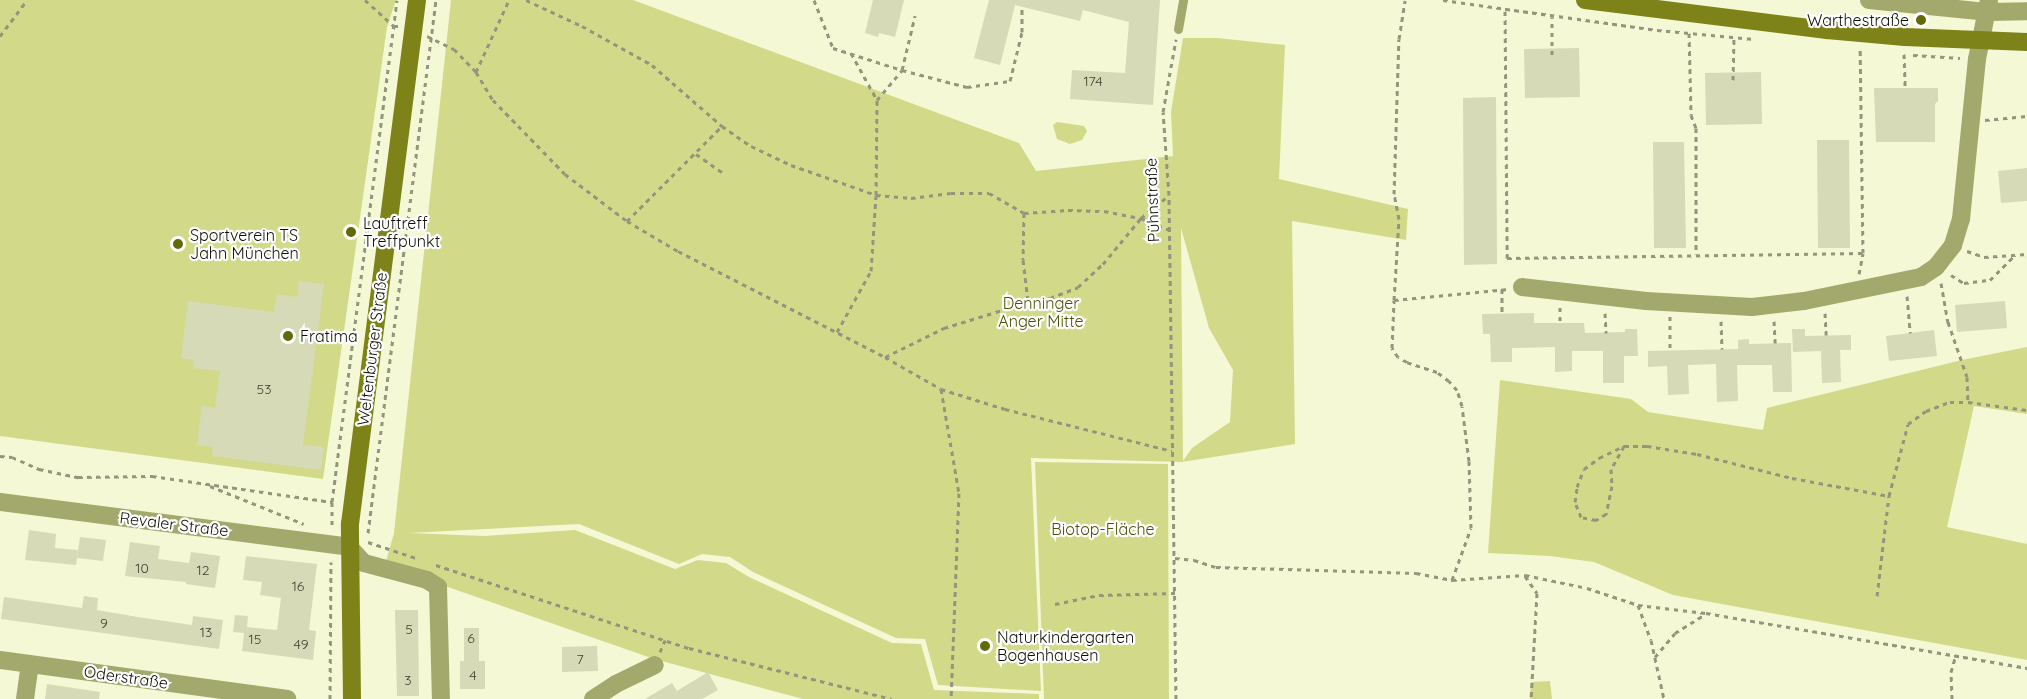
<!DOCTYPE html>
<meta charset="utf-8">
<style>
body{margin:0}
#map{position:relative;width:2027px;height:699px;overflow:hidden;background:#f4f8d4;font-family:Quicksand,sans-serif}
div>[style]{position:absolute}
.green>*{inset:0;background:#d2da89}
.building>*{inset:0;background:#d6dab7}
.path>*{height:3px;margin-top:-1.5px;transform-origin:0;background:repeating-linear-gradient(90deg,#93957c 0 4.5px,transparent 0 9px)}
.lane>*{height:9px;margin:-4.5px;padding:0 4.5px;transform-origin:4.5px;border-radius:4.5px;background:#a3a96d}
.street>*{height:18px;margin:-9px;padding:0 9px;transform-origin:9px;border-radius:9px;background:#a3a96d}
.secondary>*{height:18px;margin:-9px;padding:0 9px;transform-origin:9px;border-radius:9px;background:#7d8319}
.dots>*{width:16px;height:16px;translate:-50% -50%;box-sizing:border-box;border:3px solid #fff;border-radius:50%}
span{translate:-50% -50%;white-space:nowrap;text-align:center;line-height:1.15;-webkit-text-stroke:4.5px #fff;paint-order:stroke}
.number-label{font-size:14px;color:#414232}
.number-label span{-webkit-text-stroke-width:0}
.poi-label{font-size:16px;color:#0f1005}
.right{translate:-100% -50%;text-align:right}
.left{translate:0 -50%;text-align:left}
.street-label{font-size:16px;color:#0f1005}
.park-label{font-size:16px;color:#4e5209}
</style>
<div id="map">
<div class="green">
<i style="clip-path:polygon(0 0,396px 0,387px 27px,323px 479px,0 436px)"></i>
<i style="clip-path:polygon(evenodd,451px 0,633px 0,1019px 143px,1036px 171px,1173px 156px,1171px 112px,1183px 38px,1217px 38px,1285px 45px,1279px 179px,1408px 209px,1406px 240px,1292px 221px,1295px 444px,1182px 462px,1031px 458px,1041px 691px,938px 685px,925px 639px,896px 638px,753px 572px,730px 557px,702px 554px,679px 564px,579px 524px,409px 533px,485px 536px,575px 530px,675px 569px,698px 560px,726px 563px,749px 577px,892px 643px,921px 644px,934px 690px,1039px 694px,1039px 699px,803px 699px,654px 659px,385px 565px,394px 533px,451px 0,1181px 228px,1209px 328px,1233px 370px,1230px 422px,1192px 448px,1183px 461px,1181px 228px)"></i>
<i style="clip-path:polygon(1057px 122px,1084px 126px,1087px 131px,1082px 140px,1070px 144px,1057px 139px,1053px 125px)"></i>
<i style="clip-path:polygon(2027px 347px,2027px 414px,1974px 406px,1947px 527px,2027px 544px,2027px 660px,1673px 595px,1594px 562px,1550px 556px,1488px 553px,1500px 380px,1631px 399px,1648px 412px,1763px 430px,1767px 408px,1962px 360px)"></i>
<i style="clip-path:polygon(1035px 462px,1168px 464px,1169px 699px,1044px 699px)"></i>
<i style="clip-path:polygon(1550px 681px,1552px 699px,1530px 699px,1531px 682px)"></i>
</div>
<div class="building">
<i style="clip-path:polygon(873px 0,904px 0,895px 37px,879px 33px,878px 37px,865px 33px)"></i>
<i style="clip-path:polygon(989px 0,1160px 0,1153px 105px,1070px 99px,1072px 70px,1125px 73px,1129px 22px,1083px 10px,1080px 21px,1015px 5px,1000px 65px,974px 58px)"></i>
<i style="clip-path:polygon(1579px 48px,1580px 97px,1525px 98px,1524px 49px)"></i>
<i style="clip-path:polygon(1761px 72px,1762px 124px,1706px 125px,1705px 73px)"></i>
<i style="clip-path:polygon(1874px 88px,1938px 88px,1938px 101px,1935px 104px,1935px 142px,1876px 142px)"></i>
<i style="clip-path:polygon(1496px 97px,1497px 264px,1464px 265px,1463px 98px)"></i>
<i style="clip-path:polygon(1817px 140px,1849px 140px,1850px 248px,1818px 248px)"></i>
<i style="clip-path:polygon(1653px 142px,1684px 142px,1686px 248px,1654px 248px)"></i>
<i style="clip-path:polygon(2027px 168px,2027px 201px,2001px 203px,1998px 171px)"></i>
<i style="clip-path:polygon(299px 281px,324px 284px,303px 445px,324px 447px,321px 470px,212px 456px,213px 447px,197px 445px,202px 406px,215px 408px,220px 371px,193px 368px,194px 360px,181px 358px,188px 301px,274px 312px,277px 294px,297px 297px)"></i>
<i style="clip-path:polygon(2005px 301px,2007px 328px,1957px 332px,1955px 305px)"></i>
<i style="clip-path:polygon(1534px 313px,1534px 323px,1584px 323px,1585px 333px,1625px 332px,1625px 329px,1637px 329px,1638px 356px,1624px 356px,1624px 383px,1603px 383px,1603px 351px,1572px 351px,1572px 371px,1555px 372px,1555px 347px,1512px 348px,1512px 362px,1491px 362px,1490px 334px,1483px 334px,1482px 314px)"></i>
<i style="clip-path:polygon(1792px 329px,1805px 329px,1805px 336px,1851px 335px,1851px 350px,1840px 350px,1841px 382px,1822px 383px,1821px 351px,1793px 352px)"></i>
<i style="clip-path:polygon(1934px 330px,1937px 356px,1889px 361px,1886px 336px)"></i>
<i style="clip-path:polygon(1749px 339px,1749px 344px,1791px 343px,1792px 392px,1773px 392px,1772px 365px,1737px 365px,1738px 401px,1717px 402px,1716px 364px,1688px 365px,1689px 394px,1668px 395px,1667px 366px,1648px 367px,1648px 351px,1738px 349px,1738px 340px)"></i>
<i style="clip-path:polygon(29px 530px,56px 534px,55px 548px,78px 550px,76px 565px,25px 560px)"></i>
<i style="clip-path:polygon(80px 537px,106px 540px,103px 561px,77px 558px)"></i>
<i style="clip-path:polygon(130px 542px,160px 546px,158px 559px,189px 563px,191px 552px,220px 556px,215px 588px,186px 584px,186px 582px,125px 576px)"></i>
<i style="clip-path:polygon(246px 556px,317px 564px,309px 630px,316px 631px,313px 660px,242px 651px,244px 633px,233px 632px,235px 615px,248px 616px,247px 627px,277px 630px,281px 598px,260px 595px,262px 582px,243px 580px)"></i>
<i style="clip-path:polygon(84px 596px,98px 598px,97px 610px,138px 617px,192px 625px,193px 616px,223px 620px,219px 649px,1px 619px,4px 597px,82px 608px)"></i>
<i style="clip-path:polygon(395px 610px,418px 610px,419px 696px,397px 696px)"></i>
<i style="clip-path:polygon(464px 628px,479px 628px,479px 661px,485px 661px,485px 689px,460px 689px,460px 661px,464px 661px)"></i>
<i style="clip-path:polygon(597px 646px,598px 671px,562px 672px,562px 647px)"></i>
<i style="clip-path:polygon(708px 672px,718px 690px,702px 699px,645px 699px,672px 683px,677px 691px)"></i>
<i style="clip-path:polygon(47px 684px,100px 692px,99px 699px,45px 699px)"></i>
</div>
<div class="path">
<i style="left:365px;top:0;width:39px;rotate:42deg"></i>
<i style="left:394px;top:26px;width:5px"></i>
<i style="left:526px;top:0;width:62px;rotate:24.9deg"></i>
<i style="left:582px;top:26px;width:80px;rotate:29.1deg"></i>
<i style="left:652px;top:65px;width:93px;rotate:41.1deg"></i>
<i style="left:722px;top:126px;width:35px;rotate:35deg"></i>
<i style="left:751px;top:146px;width:44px;rotate:25.4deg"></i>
<i style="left:791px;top:165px;width:90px;rotate:19.4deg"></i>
<i style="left:876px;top:195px;width:35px;rotate:5deg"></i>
<i style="left:911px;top:198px;width:40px;rotate:-7.1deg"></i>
<i style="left:951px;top:193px;width:38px"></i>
<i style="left:989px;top:193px;width:40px;rotate:29.7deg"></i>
<i style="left:1024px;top:213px;width:44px;rotate:-3.9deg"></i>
<i style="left:1068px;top:210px;width:36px;rotate:2deg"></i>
<i style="left:1104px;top:211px;width:38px;rotate:11deg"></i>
<i style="left:1141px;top:218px;width:36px;rotate:-39deg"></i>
<i style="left:814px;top:0;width:52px;rotate:68.4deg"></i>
<i style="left:833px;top:48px;width:72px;rotate:17.7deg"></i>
<i style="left:902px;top:70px;width:56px;rotate:-76.5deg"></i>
<i style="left:1443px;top:0;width:216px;rotate:8deg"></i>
<i style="left:1657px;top:30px;width:97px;rotate:5.3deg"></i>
<i style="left:1505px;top:11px;width:247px;rotate:89.5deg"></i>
<i style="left:1507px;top:258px;width:356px;rotate:-0.8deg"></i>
<i style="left:1689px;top:33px;width:82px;rotate:88.6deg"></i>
<i style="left:1691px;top:115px;width:14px;rotate:69deg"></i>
<i style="left:1696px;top:128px;width:126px;rotate:90deg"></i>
<i style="left:0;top:36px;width:45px;rotate:-53.1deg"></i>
<i style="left:427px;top:36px;width:30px;rotate:26deg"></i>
<i style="left:454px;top:49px;width:32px;rotate:46deg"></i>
<i style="left:476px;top:72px;width:33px;rotate:59deg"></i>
<i style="left:493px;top:100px;width:103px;rotate:45.8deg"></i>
<i style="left:565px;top:174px;width:78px;rotate:37.2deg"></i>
<i style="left:627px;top:221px;width:59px;rotate:30.5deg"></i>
<i style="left:678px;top:251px;width:233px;rotate:27.1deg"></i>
<i style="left:885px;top:357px;width:64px;rotate:29.7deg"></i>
<i style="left:941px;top:389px;width:67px;rotate:17.4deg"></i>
<i style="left:1005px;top:409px;width:172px;rotate:14.1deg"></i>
<i style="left:851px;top:53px;width:54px;rotate:61deg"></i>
<i style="left:877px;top:100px;width:39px;rotate:-50deg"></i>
<i style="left:902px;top:70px;width:67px;rotate:14.7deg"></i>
<i style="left:967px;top:87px;width:43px;rotate:-7.9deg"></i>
<i style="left:1010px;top:81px;width:50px;rotate:-76.2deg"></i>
<i style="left:1022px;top:32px;width:25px;rotate:-90deg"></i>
<i style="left:1904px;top:54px;width:34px;rotate:88deg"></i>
<i style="left:1552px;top:55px;width:38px;rotate:-90deg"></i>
<i style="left:1913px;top:55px;width:47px;rotate:3.7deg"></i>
<i style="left:476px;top:72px;width:79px;rotate:-65.4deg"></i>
<i style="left:1733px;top:80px;width:43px;rotate:-88.7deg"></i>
<i style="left:1985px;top:120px;width:42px;rotate:-5.4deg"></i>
<i style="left:696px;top:154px;width:35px;rotate:35deg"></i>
<i style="left:1024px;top:213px;width:47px;rotate:91.2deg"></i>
<i style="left:1023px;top:260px;width:41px;rotate:83deg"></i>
<i style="left:627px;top:221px;width:134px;rotate:-45deg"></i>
<i style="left:1967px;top:251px;width:18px;rotate:19deg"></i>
<i style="left:1984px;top:257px;width:43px;rotate:-4deg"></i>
<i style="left:1859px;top:274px;width:21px;rotate:-79deg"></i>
<i style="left:1863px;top:253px;width:203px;rotate:-90.8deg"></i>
<i style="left:1951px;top:275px;width:15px;rotate:32deg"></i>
<i style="left:1964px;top:283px;width:26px;rotate:-7deg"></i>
<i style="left:1990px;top:280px;width:35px;rotate:-45deg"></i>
<i style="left:1941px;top:283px;width:40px;rotate:80deg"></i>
<i style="left:1948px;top:322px;width:58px;rotate:70.9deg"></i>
<i style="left:1967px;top:377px;width:25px;rotate:88deg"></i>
<i style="left:1968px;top:402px;width:60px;rotate:7.7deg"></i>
<i style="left:1502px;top:289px;width:25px;rotate:90deg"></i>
<i style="left:1907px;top:296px;width:37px;rotate:85deg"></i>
<i style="left:1394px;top:300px;width:81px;rotate:-86.5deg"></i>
<i style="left:1399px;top:219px;width:25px;rotate:-101deg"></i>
<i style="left:1394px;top:194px;width:155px;rotate:-88.2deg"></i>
<i style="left:1399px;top:39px;width:39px;rotate:-81deg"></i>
<i style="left:1560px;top:307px;width:16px;rotate:90deg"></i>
<i style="left:1605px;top:313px;width:20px;rotate:87deg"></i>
<i style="left:1825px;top:313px;width:22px;rotate:87deg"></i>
<i style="left:1670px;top:316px;width:35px;rotate:90deg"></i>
<i style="left:1721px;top:321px;width:28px;rotate:88deg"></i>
<i style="left:1774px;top:321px;width:22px;rotate:87deg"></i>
<i style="left:837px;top:332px;width:70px;rotate:-60.9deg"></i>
<i style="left:871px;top:271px;width:76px;rotate:-86.2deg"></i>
<i style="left:876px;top:195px;width:95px;rotate:-89.4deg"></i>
<i style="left:885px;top:357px;width:66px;rotate:-26.2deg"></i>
<i style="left:944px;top:328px;width:88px;rotate:-17.2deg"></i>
<i style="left:1028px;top:302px;width:22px;rotate:-10deg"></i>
<i style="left:1050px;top:298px;width:30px;rotate:-21deg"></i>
<i style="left:1078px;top:287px;width:34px;rotate:-43deg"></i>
<i style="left:1103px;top:264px;width:60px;rotate:-50.4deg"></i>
<i style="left:1141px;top:218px;width:30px;rotate:23deg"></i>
<i style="left:941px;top:389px;width:106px;rotate:80.2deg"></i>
<i style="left:959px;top:493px;width:206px;rotate:92.2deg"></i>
<i style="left:1624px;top:446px;width:26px;rotate:119deg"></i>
<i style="left:1611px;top:469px;width:17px;rotate:87deg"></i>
<i style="left:1612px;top:486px;width:29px;rotate:102deg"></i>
<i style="left:1606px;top:514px;width:12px;rotate:149deg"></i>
<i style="left:1596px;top:520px;width:15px;rotate:-169deg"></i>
<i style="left:1581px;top:517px;width:16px;rotate:-112deg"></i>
<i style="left:1575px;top:502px;width:15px;rotate:-82deg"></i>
<i style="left:1577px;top:487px;width:19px;rotate:-69deg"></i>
<i style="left:1584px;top:469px;width:19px;rotate:-36deg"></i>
<i style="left:1599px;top:458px;width:28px;rotate:-26deg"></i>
<i style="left:1624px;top:446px;width:23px"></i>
<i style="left:1647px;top:446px;width:51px;rotate:9.1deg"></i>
<i style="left:1697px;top:454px;width:98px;rotate:14.2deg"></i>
<i style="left:1792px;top:478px;width:99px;rotate:10.5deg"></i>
<i style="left:1889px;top:496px;width:74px;rotate:-75.2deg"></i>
<i style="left:1908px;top:424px;width:22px;rotate:-36deg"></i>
<i style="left:1926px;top:411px;width:26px;rotate:-21deg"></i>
<i style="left:1950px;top:402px;width:18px"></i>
<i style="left:0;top:456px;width:12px;rotate:5deg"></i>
<i style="left:12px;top:457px;width:30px;rotate:24deg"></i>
<i style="left:39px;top:469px;width:40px;rotate:12deg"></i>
<i style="left:78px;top:477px;width:74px;rotate:-0.8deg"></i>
<i style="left:152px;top:476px;width:182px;rotate:8.2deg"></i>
<i style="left:210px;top:486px;width:101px;rotate:22deg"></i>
<i style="left:332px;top:525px;width:23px;rotate:-90deg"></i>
<i style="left:332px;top:502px;width:506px;rotate:-82.62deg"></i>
<i style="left:368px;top:533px;width:537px;rotate:-82.73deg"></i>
<i style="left:368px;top:542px;width:51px;rotate:18.4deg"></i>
<i style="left:1175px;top:558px;width:19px;rotate:6deg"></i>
<i style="left:1194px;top:560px;width:23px;rotate:18deg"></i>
<i style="left:1216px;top:567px;width:200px;rotate:1.7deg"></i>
<i style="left:1416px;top:573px;width:37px;rotate:11deg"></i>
<i style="left:1452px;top:580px;width:73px;rotate:-3.9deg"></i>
<i style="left:1525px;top:575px;width:63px;rotate:11.8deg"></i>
<i style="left:1587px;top:588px;width:54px;rotate:18.4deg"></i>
<i style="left:1638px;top:605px;width:68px;rotate:6.7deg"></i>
<i style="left:1706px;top:613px;width:326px;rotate:9.7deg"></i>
<i style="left:436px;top:565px;width:266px;rotate:18.2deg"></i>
<i style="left:689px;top:648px;width:209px;rotate:14.1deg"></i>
<i style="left:1525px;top:576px;width:21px;rotate:55deg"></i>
<i style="left:1537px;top:593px;width:106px;rotate:93.2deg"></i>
<i style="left:1452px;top:580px;width:55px;rotate:-69.9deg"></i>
<i style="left:1471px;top:528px;width:67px;rotate:-91.7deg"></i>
<i style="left:1469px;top:461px;width:55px;rotate:-97.3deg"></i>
<i style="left:1462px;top:406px;width:17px;rotate:-107deg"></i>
<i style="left:1457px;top:390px;width:12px;rotate:-132deg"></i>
<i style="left:1449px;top:381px;width:15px;rotate:-143deg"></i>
<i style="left:1437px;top:372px;width:32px;rotate:-162deg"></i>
<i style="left:1407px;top:362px;width:10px;rotate:-151deg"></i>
<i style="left:1398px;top:357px;width:11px;rotate:-124deg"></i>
<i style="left:1392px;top:348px;width:48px;rotate:-87.6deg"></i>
<i style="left:1394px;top:300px;width:115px;rotate:-5.5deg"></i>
<i style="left:1877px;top:596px;width:101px;rotate:-83.2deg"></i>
<i style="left:1055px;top:604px;width:45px;rotate:-11.6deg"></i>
<i style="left:1099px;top:595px;width:76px;rotate:-1.5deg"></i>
<i style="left:1638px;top:605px;width:37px;rotate:70deg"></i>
<i style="left:1651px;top:640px;width:60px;rotate:77.6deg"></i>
<i style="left:660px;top:652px;width:13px;rotate:-67deg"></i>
<i style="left:1655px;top:657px;width:31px;rotate:-50deg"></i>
<i style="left:1675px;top:633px;width:36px;rotate:-32deg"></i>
<i style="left:330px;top:699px;width:137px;rotate:-89.6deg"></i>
<i style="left:1176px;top:699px;width:504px;rotate:-90.8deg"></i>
<i style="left:1169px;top:195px;width:83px;rotate:-94.1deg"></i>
<i style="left:1163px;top:112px;width:74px;rotate:-79.9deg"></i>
<i style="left:1952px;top:699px;width:27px;rotate:-92deg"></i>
<i style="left:1951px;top:672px;width:18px;rotate:-74deg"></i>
</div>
<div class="lane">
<i style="left:1178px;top:29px;width:29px;rotate:-80deg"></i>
</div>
<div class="street">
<i style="left:1869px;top:0;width:120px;rotate:5.8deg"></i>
<i style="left:1988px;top:12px;width:39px;rotate:-1deg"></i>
<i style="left:1522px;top:287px;width:125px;rotate:6.4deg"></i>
<i style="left:1646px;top:301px;width:106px;rotate:3.2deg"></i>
<i style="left:1752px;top:307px;width:52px;rotate:-6.6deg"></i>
<i style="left:1804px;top:301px;width:119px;rotate:-11.6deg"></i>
<i style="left:1921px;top:277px;width:18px;rotate:-34deg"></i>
<i style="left:1936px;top:267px;width:28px;rotate:-52deg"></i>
<i style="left:1953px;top:245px;width:27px;rotate:-73deg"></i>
<i style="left:1961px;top:219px;width:161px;rotate:-84.3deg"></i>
<i style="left:1977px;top:59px;width:60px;rotate:-78.5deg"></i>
<i style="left:0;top:502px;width:352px;rotate:7.3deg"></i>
<i style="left:349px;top:547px;width:22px;rotate:47deg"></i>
<i style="left:364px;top:563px;width:65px;rotate:15.1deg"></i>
<i style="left:427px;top:580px;width:13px;rotate:32deg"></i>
<i style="left:438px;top:587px;width:112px;rotate:88.5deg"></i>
<i style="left:0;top:660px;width:290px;rotate:7.7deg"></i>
<i style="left:25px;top:699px;width:35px;rotate:-82deg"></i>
<i style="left:593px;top:699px;width:27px;rotate:-33deg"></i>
<i style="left:616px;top:684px;width:43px;rotate:-26deg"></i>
</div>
<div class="secondary">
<i style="left:1585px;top:0;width:244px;rotate:7.1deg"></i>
<i style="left:1827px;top:30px;width:78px;rotate:5.1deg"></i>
<i style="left:1905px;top:37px;width:122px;rotate:2.3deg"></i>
<i style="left:352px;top:699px;width:175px;rotate:-90.7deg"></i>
<i style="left:350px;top:524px;width:528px;rotate:-82.71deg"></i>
</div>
<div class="dots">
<i style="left:1921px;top:20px;background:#636808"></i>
<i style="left:351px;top:232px;background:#636808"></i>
<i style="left:178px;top:244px;background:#636808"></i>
<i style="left:288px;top:336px;background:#636808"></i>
<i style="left:985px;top:646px;background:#636808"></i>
</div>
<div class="number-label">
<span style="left:1093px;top:81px">174</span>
<span style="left:264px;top:389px">53</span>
<span style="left:142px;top:568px">10</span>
<span style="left:203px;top:570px">12</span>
<span style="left:298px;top:586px">16</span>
<span style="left:104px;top:623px">9</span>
<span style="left:409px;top:629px">5</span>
<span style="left:206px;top:632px">13</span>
<span style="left:471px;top:638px">6</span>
<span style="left:255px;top:639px">15</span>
<span style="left:301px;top:644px">49</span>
<span style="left:580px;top:659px">7</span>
<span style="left:473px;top:675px">4</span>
<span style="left:408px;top:680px">3</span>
</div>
<div class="poi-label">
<span class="right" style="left:1909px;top:20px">Warthestraße</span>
<span class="left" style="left:363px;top:232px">Lauftreff<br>Treffpunkt</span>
<span class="left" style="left:190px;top:244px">Sportverein TS<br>Jahn München</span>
<span class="left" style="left:300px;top:336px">Fratima</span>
<span class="left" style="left:997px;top:646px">Naturkindergarten<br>Bogenhausen</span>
</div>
<div class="street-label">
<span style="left:1152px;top:200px;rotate:-92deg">Pühnstraße</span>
<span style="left:372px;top:349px;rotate:-83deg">Weltenburger Straße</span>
<span style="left:174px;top:524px;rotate:7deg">Revaler Straße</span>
<span style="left:126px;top:677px;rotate:8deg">Oderstraße</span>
</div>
<div class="park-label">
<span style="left:1041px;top:312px">Denninger<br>Anger Mitte</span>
<span style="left:1103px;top:529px">Biotop-Fläche</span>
</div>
</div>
